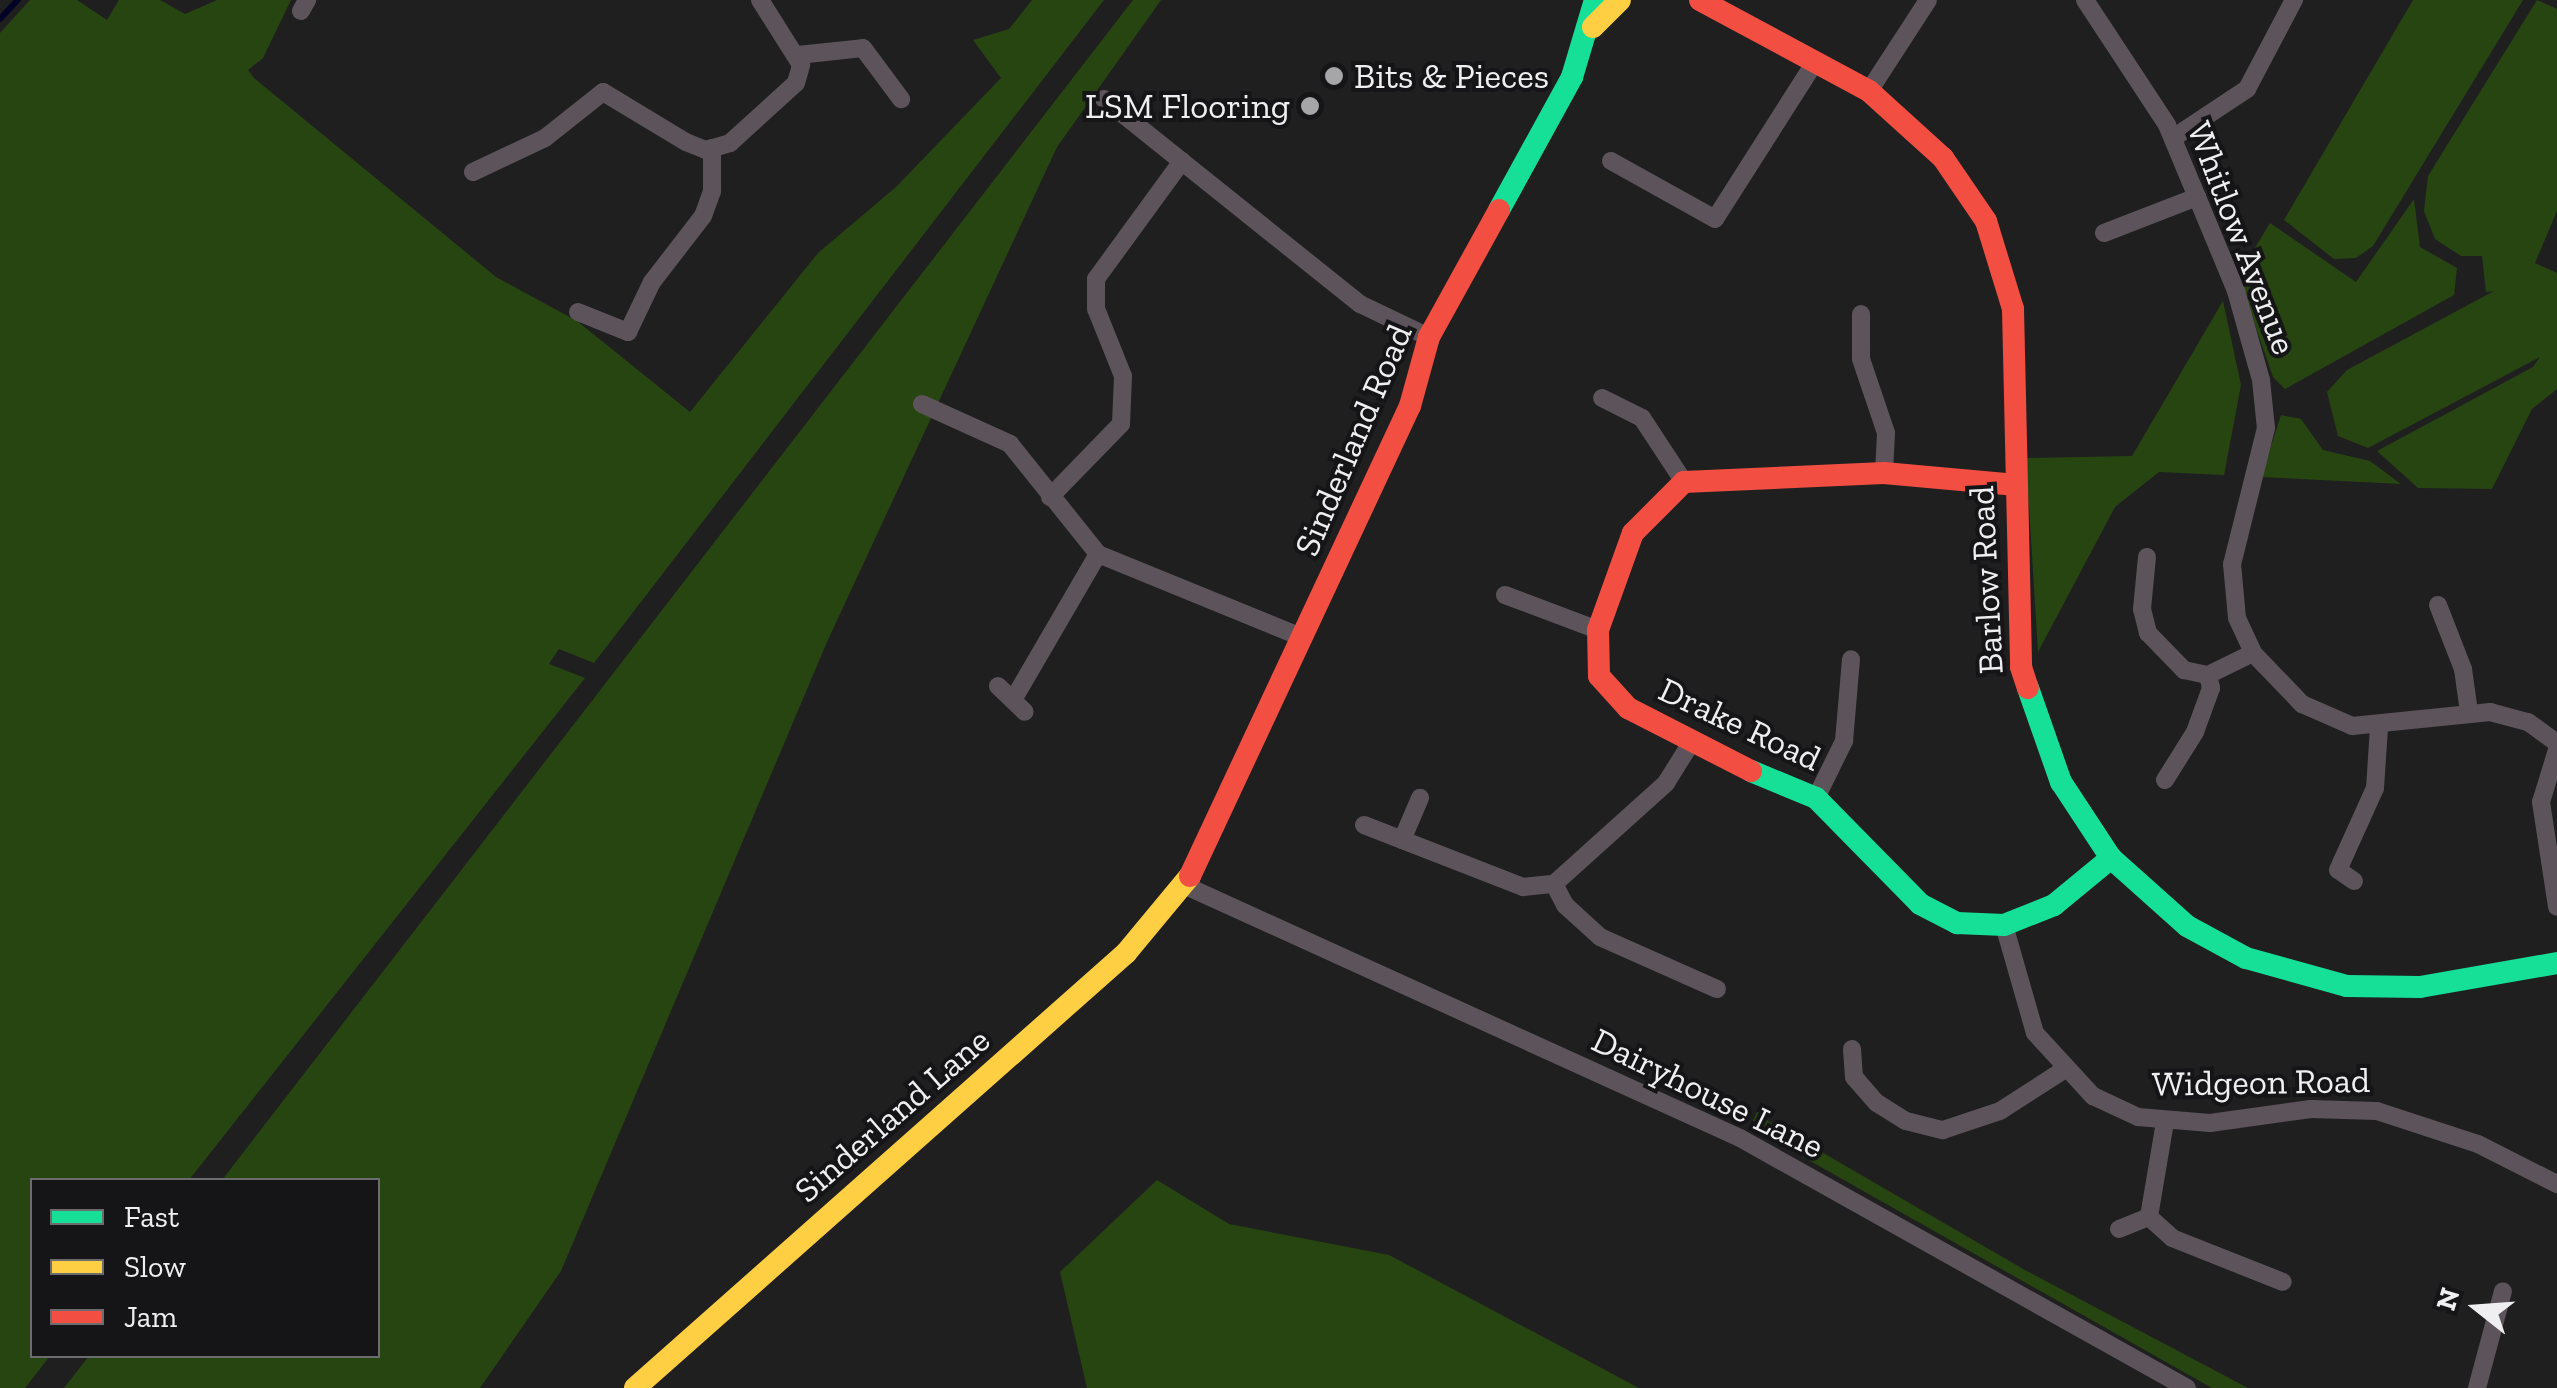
<!DOCTYPE html>
<style>
body{margin:0}
#map{position:relative;width:2557px;height:1388px;overflow:hidden;background:#1f1f20;font-family:"Zilla Slab",serif}
div>[style]{position:absolute}
.green>*{inset:0;background:#274511}
.stream>*{height:6px;margin:-3px;padding:0 3px;transform-origin:3px;border-radius:3px;background:#030325}
.street>*{height:18px;margin:-9px;padding:0 9px;transform-origin:9px;border-radius:9px;background:#5c545a}
.fast>*{height:22px;margin:-11px;padding:0 11px;transform-origin:11px;border-radius:11px;background:#16e098}
.slow>*{height:22px;margin:-11px;padding:0 11px;transform-origin:11px;border-radius:11px;background:#ffcf43}
.jam>*{height:22px;margin:-11px;padding:0 11px;transform-origin:11px;border-radius:11px;background:#f24e42}
.dots>*{width:28px;height:28px;translate:-50% -50%;box-sizing:border-box;border:5px solid #151417;border-radius:50%}
span{translate:-50% -50%;white-space:nowrap;text-align:center;line-height:1.15;-webkit-text-stroke:8px #151417;paint-order:stroke}
.poi-label{font-size:35px;color:#efeff1}
.left{translate:0 -50%;text-align:left}
.right{translate:-100% -50%;text-align:right}
.street-label{font-size:35px;color:#efeff1}
.legend{position:absolute;left:30px;top:1178px;width:350px;height:180px;box-sizing:border-box;background:#151417;border:2px solid #6c6c6e;margin:0;padding:12px 18px;list-style:none;font-size:30px;color:#efeff1}
.legend li{display:flex;align-items:center;gap:20px;height:50px}
.legend b{width:50px;border:2px solid #6c6c6e}
.north{position:absolute;left:2427px;top:1258px;width:100px;height:100px;-webkit-text-stroke:8px #151417;paint-order:stroke;rotate:287deg;font-size:28px;font-weight:700;line-height:40px;text-align:center;color:#efeff1}
.north::after{content:'';display:block;margin:auto;width:35px;height:45px;background:#efeff1;clip-path:polygon(50% 0,100% 100%,50% 72%,0 100%)}
</style>
<div id="map">
<div class="green">
<i style="clip-path:polygon(30px 0,77px 0,107px 20px,119px 0,160px 0,185px 14px,217px 0,291px 0,263px 58px,248px 70px,254px 78px,496px 277px,577px 321px,690px 412px,818px 253px,896px 187px,1001px 78px,973px 40px,1009px 29px,1032px 0,1104px 0,594px 663px,559px 649px,549px 664px,585px 678px,189px 1180px,32px 1180px,32px 1356px,50px 1356px,25px 1388px,0 1388px,0 33px)"></i>
<i style="clip-path:polygon(1133px 0,1161px 0,1057px 147px,827px 642px,561px 1271px,480px 1388px,64px 1388px,89px 1356px,378px 1356px,378px 1180px,222px 1180px)"></i>
<i style="clip-path:polygon(2413px 0,2523px 0,2373px 246px,2356px 258px,2334px 259px,2284px 220px)"></i>
<i style="clip-path:polygon(2537px 0,2557px 9px,2557px 211px,2535px 263px,2557px 273px,2557px 389px,2532px 409px,2492px 489px,2418px 488px,2377px 451px,2533px 367px,2540px 357px,2368px 448px,2338px 436px,2327px 392px,2347px 370px,2494px 291px,2486px 292px,2482px 256px,2461px 256px,2435px 239px,2424px 211px,2428px 176px)"></i>
<i style="clip-path:polygon(2414px 199px,2420px 247px,2457px 268px,2454px 295px,2285px 389px,2273px 377px,2238px 276px,2270px 223px,2356px 282px)"></i>
<i style="clip-path:polygon(2223px 301px,2241px 385px,2224px 475px,2159px 472px,2115px 507px,2038px 652px,2026px 458px,2132px 456px)"></i>
<i style="clip-path:polygon(2281px 415px,2301px 419px,2323px 450px,2370px 461px,2401px 484px,2261px 477px)"></i>
<i style="clip-path:polygon(1759px 1108px,1768px 1121px,2025px 1270px,2248px 1388px,2212px 1388px,1750px 1127px)"></i>
<i style="clip-path:polygon(1157px 1180px,1229px 1224px,1389px 1255px,1639px 1388px,1087px 1388px,1060px 1272px)"></i>
</div>
<div class="stream">
<i style="left:0;top:19px;width:26px;rotate:-47deg"></i>
</div>
<div class="street">
<i style="left:2085px;top:0;width:149px;rotate:56.7deg"></i>
<i style="left:2167px;top:125px;width:180px;rotate:67.4deg"></i>
<i style="left:2236px;top:291px;width:92px;rotate:74.3deg"></i>
<i style="left:2261px;top:380px;width:48px;rotate:84.1deg"></i>
<i style="left:2266px;top:428px;width:140px;rotate:104deg"></i>
<i style="left:2232px;top:564px;width:54px;rotate:84.7deg"></i>
<i style="left:2237px;top:618px;width:38px;rotate:65deg"></i>
<i style="left:2253px;top:653px;width:71px;rotate:46.1deg"></i>
<i style="left:2302px;top:704px;width:55px;rotate:23.7deg"></i>
<i style="left:2352px;top:726px;width:139px;rotate:-5.8deg"></i>
<i style="left:2490px;top:712px;width:39px;rotate:15deg"></i>
<i style="left:2528px;top:722px;width:36px;rotate:36deg"></i>
<i style="left:301px;top:11px;width:13px;rotate:-61deg"></i>
<i style="left:798px;top:55px;width:65px;rotate:-6.1deg"></i>
<i style="left:863px;top:48px;width:64px;rotate:53.3deg"></i>
<i style="left:1869px;top:91px;width:108px;rotate:-57deg"></i>
<i style="left:1104px;top:99px;width:328px;rotate:38.7deg"></i>
<i style="left:1360px;top:304px;width:76px;rotate:25.6deg"></i>
<i style="left:2173px;top:138px;width:89px;rotate:-33.5deg"></i>
<i style="left:2247px;top:89px;width:101px;rotate:-62.2deg"></i>
<i style="left:1611px;top:161px;width:119px;rotate:29.1deg"></i>
<i style="left:1715px;top:219px;width:186px;rotate:-57.5deg"></i>
<i style="left:473px;top:172px;width:80px;rotate:-25.3deg"></i>
<i style="left:545px;top:138px;width:74px;rotate:-38.4deg"></i>
<i style="left:603px;top:92px;width:97px;rotate:31.1deg"></i>
<i style="left:686px;top:142px;width:22px;rotate:22deg"></i>
<i style="left:706px;top:150px;width:25px;rotate:-16deg"></i>
<i style="left:730px;top:143px;width:89px;rotate:-42.3deg"></i>
<i style="left:796px;top:83px;width:19px;rotate:-74deg"></i>
<i style="left:801px;top:65px;width:77px;rotate:-122.2deg"></i>
<i style="left:2104px;top:233px;width:100px;rotate:-21.2deg"></i>
<i style="left:578px;top:312px;width:54px;rotate:21.8deg"></i>
<i style="left:628px;top:332px;width:55px;rotate:-64.4deg"></i>
<i style="left:652px;top:282px;width:83px;rotate:-52.3deg"></i>
<i style="left:703px;top:216px;width:27px;rotate:-70deg"></i>
<i style="left:712px;top:191px;width:43px;rotate:-90deg"></i>
<i style="left:1861px;top:314px;width:45px;rotate:90deg"></i>
<i style="left:1861px;top:359px;width:78px;rotate:71.3deg"></i>
<i style="left:1886px;top:433px;width:40px;rotate:92.9deg"></i>
<i style="left:1602px;top:398px;width:45px;rotate:26.6deg"></i>
<i style="left:1642px;top:418px;width:77px;rotate:56.7deg"></i>
<i style="left:922px;top:404px;width:97px;rotate:24.4deg"></i>
<i style="left:1010px;top:444px;width:141px;rotate:51.3deg"></i>
<i style="left:1098px;top:554px;width:222px;rotate:22.2deg"></i>
<i style="left:1050px;top:497px;width:102px;rotate:-45.8deg"></i>
<i style="left:1121px;top:424px;width:48px;rotate:-87.6deg"></i>
<i style="left:1123px;top:376px;width:72px;rotate:-111.9deg"></i>
<i style="left:1096px;top:309px;width:30px;rotate:-90deg"></i>
<i style="left:1096px;top:279px;width:146px;rotate:-53.9deg"></i>
<i style="left:2147px;top:557px;width:52px;rotate:95.5deg"></i>
<i style="left:2142px;top:609px;width:25px;rotate:76deg"></i>
<i style="left:2148px;top:633px;width:52px;rotate:45.8deg"></i>
<i style="left:2184px;top:670px;width:25px;rotate:12deg"></i>
<i style="left:2208px;top:675px;width:50px;rotate:-26.1deg"></i>
<i style="left:1505px;top:595px;width:99px;rotate:20.6deg"></i>
<i style="left:2438px;top:605px;width:69px;rotate:68.7deg"></i>
<i style="left:2463px;top:669px;width:43px;rotate:82.1deg"></i>
<i style="left:998px;top:686px;width:37px;rotate:44deg"></i>
<i style="left:1013px;top:700px;width:169px;rotate:-59.8deg"></i>
<i style="left:2557px;top:750px;width:54px;rotate:107.1deg"></i>
<i style="left:2541px;top:802px;width:106px;rotate:81.3deg"></i>
<i style="left:2165px;top:780px;width:57px;rotate:-58deg"></i>
<i style="left:2195px;top:732px;width:47px;rotate:-70deg"></i>
<i style="left:2211px;top:688px;width:13px;rotate:-103deg"></i>
<i style="left:1816px;top:798px;width:64px;rotate:-63.8deg"></i>
<i style="left:1844px;top:741px;width:82px;rotate:-85.1deg"></i>
<i style="left:1364px;top:825px;width:171px;rotate:21.3deg"></i>
<i style="left:1523px;top:887px;width:31px;rotate:-6deg"></i>
<i style="left:1554px;top:884px;width:151px;rotate:-42deg"></i>
<i style="left:1666px;top:783px;width:44px;rotate:-58.1deg"></i>
<i style="left:1402px;top:840px;width:46px;rotate:-66.8deg"></i>
<i style="left:2354px;top:881px;width:19px;rotate:-145deg"></i>
<i style="left:2338px;top:870px;width:90px;rotate:-65.7deg"></i>
<i style="left:2375px;top:788px;width:60px;rotate:-86.2deg"></i>
<i style="left:1554px;top:884px;width:24px;rotate:62deg"></i>
<i style="left:1565px;top:905px;width:47px;rotate:42.4deg"></i>
<i style="left:1600px;top:937px;width:128px;rotate:24deg"></i>
<i style="left:1186px;top:886px;width:609px;rotate:24.46deg"></i>
<i style="left:1740px;top:1138px;width:512px;rotate:29.22deg"></i>
<i style="left:2004px;top:925px;width:112px;rotate:74deg"></i>
<i style="left:2035px;top:1033px;width:86px;rotate:47.4deg"></i>
<i style="left:2093px;top:1096px;width:50px;rotate:25deg"></i>
<i style="left:2138px;top:1117px;width:72px;rotate:4.8deg"></i>
<i style="left:2210px;top:1123px;width:102px;rotate:-7.9deg"></i>
<i style="left:2311px;top:1109px;width:66px;rotate:1.7deg"></i>
<i style="left:2377px;top:1111px;width:106px;rotate:18.1deg"></i>
<i style="left:2478px;top:1144px;width:89px;rotate:26.9deg"></i>
<i style="left:1852px;top:1049px;width:28px;rotate:86deg"></i>
<i style="left:1854px;top:1077px;width:35px;rotate:49deg"></i>
<i style="left:1877px;top:1103px;width:34px;rotate:32deg"></i>
<i style="left:1906px;top:1121px;width:38px;rotate:14deg"></i>
<i style="left:1943px;top:1130px;width:60px;rotate:-18.4deg"></i>
<i style="left:2000px;top:1111px;width:74px;rotate:-32.8deg"></i>
<i style="left:2165px;top:1122px;width:96px;rotate:99.6deg"></i>
<i style="left:2149px;top:1217px;width:31px;rotate:42deg"></i>
<i style="left:2172px;top:1238px;width:119px;rotate:21.6deg"></i>
<i style="left:2119px;top:1229px;width:32px;rotate:-22deg"></i>
<i style="left:2477px;top:1388px;width:100px;rotate:-75deg"></i>
</div>
<div class="fast">
<i style="left:1499px;top:210px;width:152px;rotate:-61.2deg"></i>
<i style="left:1572px;top:77px;width:80px;rotate:-73.4deg"></i>
<i style="left:2028px;top:688px;width:100px;rotate:70.7deg"></i>
<i style="left:2061px;top:782px;width:91px;rotate:56.7deg"></i>
<i style="left:2111px;top:858px;width:102px;rotate:41.8deg"></i>
<i style="left:2187px;top:926px;width:67px;rotate:28.5deg"></i>
<i style="left:2246px;top:958px;width:105px;rotate:15.5deg"></i>
<i style="left:2347px;top:986px;width:73px;rotate:0.8deg"></i>
<i style="left:2420px;top:987px;width:139px;rotate:-9.9deg"></i>
<i style="left:1751px;top:771px;width:70px;rotate:22.6deg"></i>
<i style="left:1816px;top:798px;width:148px;rotate:45.5deg"></i>
<i style="left:1920px;top:904px;width:42px;rotate:27.2deg"></i>
<i style="left:1957px;top:923px;width:47px;rotate:2.4deg"></i>
<i style="left:2004px;top:925px;width:54px;rotate:-21.8deg"></i>
<i style="left:2054px;top:905px;width:74px;rotate:-39.5deg"></i>
</div>
<div class="slow">
<i style="left:1593px;top:27px;width:38px;rotate:-45deg"></i>
<i style="left:635px;top:1388px;width:656px;rotate:-41.54deg"></i>
<i style="left:1126px;top:953px;width:100px;rotate:-50.3deg"></i>
</div>
<div class="jam">
<i style="left:1700px;top:0;width:192px;rotate:28.3deg"></i>
<i style="left:1869px;top:91px;width:100px;rotate:42.2deg"></i>
<i style="left:1943px;top:158px;width:76px;rotate:55.7deg"></i>
<i style="left:1986px;top:221px;width:92px;rotate:72.9deg"></i>
<i style="left:2013px;top:309px;width:358px;rotate:88.7deg"></i>
<i style="left:2021px;top:667px;width:22px;rotate:72deg"></i>
<i style="left:1751px;top:771px;width:138px;rotate:-152.9deg"></i>
<i style="left:1628px;top:708px;width:43px;rotate:-132.2deg"></i>
<i style="left:1599px;top:676px;width:46px;rotate:-91.2deg"></i>
<i style="left:1598px;top:630px;width:103px;rotate:-70.2deg"></i>
<i style="left:1633px;top:533px;width:72px;rotate:-45deg"></i>
<i style="left:1684px;top:482px;width:200px;rotate:-2.6deg"></i>
<i style="left:1884px;top:473px;width:133px;rotate:5.2deg"></i>
<i style="left:1190px;top:876px;width:519px;rotate:-64.92deg"></i>
<i style="left:1410px;top:406px;width:72px;rotate:-74.6deg"></i>
<i style="left:1429px;top:337px;width:145px;rotate:-61.1deg"></i>
</div>
<div class="dots">
<i style="left:1334px;top:76px;background:#a6a6a8"></i>
<i style="left:1310px;top:106px;background:#a6a6a8"></i>
</div>
<div class="poi-label">
<span class="left" style="left:1354px;top:76px">Bits &amp; Pieces</span>
<span class="right" style="left:1290px;top:106px">LSM Flooring</span>
</div>
<div class="street-label">
<span style="left:2242px;top:238px;rotate:69deg">Whitlow Avenue</span>
<span style="left:1353px;top:440px;rotate:-67deg">Sinderland Road</span>
<span style="left:1986px;top:580px;rotate:-93deg">Barlow Road</span>
<span style="left:1740px;top:724px;rotate:25deg">Drake Road</span>
<span style="left:2261px;top:1082px;rotate:-1deg">Widgeon Road</span>
<span style="left:1708px;top:1093px;rotate:26deg">Dairyhouse Lane</span>
<span style="left:892px;top:1115px;rotate:-41deg">Sinderland Lane</span>
</div>
<ul class="legend">
<li><b style="height:12px;background:#16e098"></b>Fast</li>
<li><b style="height:12px;background:#ffcf43"></b>Slow</li>
<li><b style="height:12px;background:#f24e42"></b>Jam</li>
</ul>
<div class="north">N</div>
</div>
